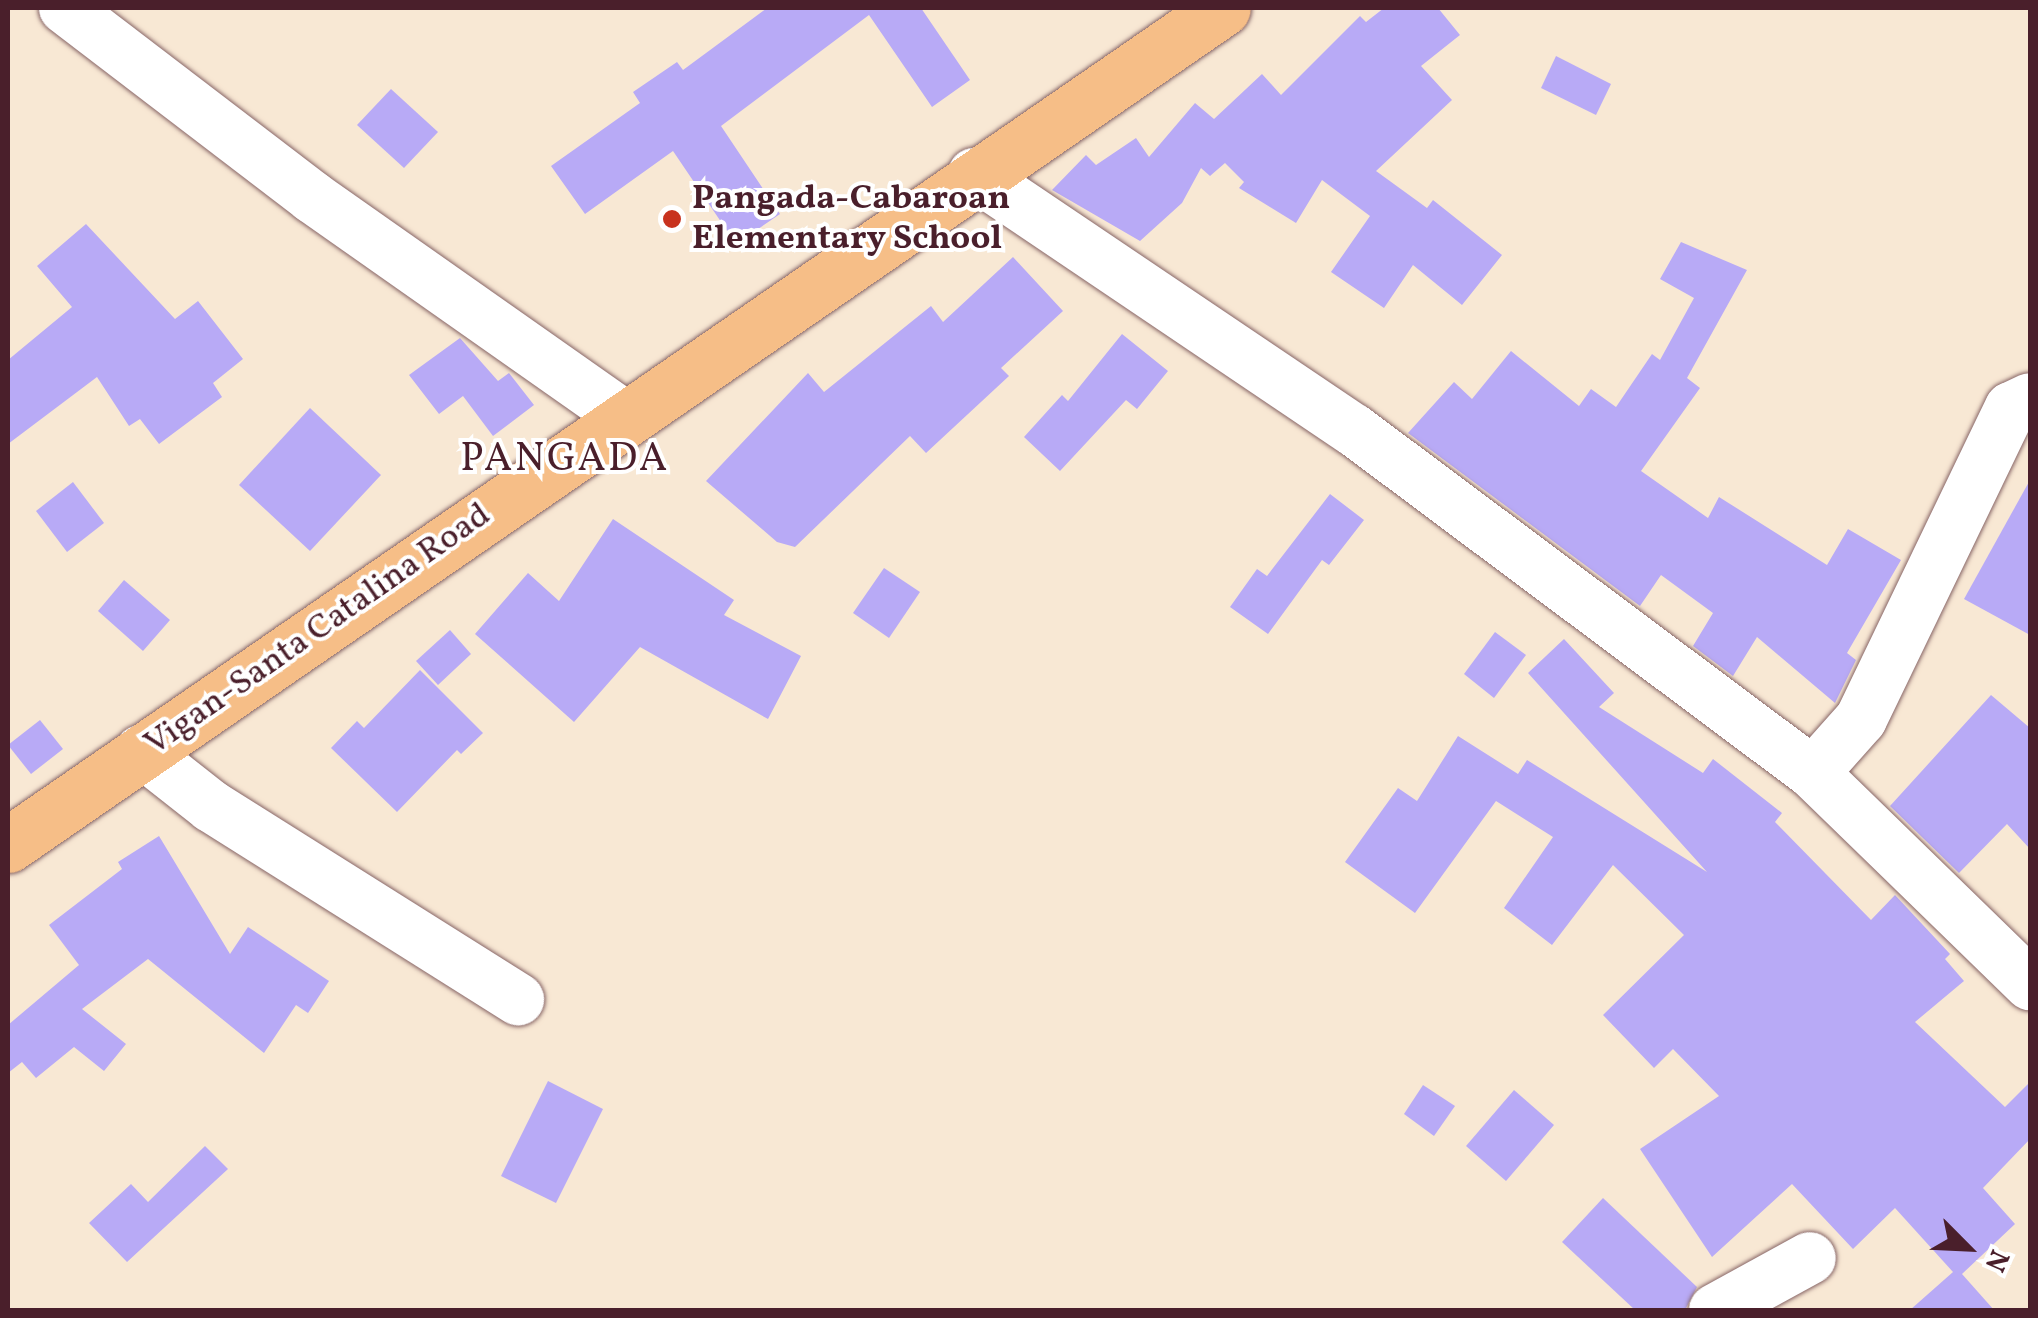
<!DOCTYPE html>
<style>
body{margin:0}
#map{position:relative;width:2038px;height:1318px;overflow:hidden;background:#f8e8d4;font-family:Vollkorn,serif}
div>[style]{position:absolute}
.building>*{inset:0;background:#b8aaf6}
.roads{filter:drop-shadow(0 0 2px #876566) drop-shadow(0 0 2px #876566)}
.minor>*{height:52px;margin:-26px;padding:0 26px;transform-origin:26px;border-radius:26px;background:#fff}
.major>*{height:55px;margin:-27.5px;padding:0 27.5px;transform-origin:27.5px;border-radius:27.5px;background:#f6be87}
.dots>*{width:28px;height:28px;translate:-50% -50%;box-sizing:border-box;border:5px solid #fff;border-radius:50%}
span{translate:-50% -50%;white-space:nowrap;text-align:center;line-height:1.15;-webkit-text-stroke:8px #fff;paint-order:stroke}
.poi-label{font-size:35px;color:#4a1f2b;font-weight:700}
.left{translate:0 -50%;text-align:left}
.street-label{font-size:35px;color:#4a1f2b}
.quarter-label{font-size:40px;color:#4a1f2b;letter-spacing:2.5px}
.frame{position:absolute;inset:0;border:10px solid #4a1f2b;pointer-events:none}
.north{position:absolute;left:1918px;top:1198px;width:100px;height:100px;-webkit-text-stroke:8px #fff;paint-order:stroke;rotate:114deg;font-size:28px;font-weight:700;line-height:40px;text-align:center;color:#4a1f2b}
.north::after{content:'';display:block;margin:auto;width:35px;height:45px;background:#4a1f2b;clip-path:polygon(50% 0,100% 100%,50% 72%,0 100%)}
</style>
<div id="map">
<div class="building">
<i style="clip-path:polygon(767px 8px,921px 8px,970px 80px,932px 107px,869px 15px,721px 126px,780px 214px,736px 244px,673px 151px,585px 214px,551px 166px,640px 103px,633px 92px,677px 62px,683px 70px)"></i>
<i style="clip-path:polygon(1384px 8px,1438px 8px,1460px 35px,1421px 66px,1452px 100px,1376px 171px,1427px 208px,1433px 200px,1502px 255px,1462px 305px,1413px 265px,1384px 308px,1331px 272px,1370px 216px,1322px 180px,1296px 223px,1239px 188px,1244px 182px,1225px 163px,1210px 176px,1201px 168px,1182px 203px,1140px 241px,1052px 190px,1086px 155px,1096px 165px,1136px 138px,1149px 157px,1195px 103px,1214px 119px,1262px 74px,1281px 95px,1360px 16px,1366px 22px)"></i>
<i style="clip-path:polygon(1556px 56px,1611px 84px,1596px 115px,1541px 88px)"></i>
<i style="clip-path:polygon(391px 89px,438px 132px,404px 168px,357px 125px)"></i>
<i style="clip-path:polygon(86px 224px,175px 319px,198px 301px,243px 359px,213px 383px,222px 397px,159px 444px,140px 419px,129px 426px,97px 377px,8px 444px,8px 360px,72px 307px,37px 266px)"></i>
<i style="clip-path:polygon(1681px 242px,1747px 270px,1687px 378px,1700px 388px,1641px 471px,1708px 518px,1719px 497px,1827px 565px,1848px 529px,1901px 560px,1847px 653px,1856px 660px,1835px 703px,1757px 637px,1733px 676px,1693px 646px,1713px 613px,1661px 575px,1640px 606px,1408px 433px,1454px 382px,1472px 399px,1511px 351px,1579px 406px,1591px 389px,1616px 407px,1652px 354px,1660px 360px,1694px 298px,1660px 279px)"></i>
<i style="clip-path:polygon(1013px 257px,1063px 311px,1001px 368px,1009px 376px,926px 453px,910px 436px,795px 547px,777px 542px,706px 481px,808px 373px,824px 392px,931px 306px,943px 322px)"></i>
<i style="clip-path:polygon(1122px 334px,1168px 371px,1137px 409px,1126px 400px,1060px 471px,1024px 437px,1062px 395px,1068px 401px)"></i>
<i style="clip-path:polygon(460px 338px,498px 381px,509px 373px,534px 405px,493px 436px,463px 396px,439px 414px,409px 375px)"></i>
<i style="clip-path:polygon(310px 408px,381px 475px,310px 551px,239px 485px)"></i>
<i style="clip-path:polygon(2030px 480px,2030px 635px,1964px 599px)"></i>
<i style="clip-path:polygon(73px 482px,104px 523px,67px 552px,36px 511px)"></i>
<i style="clip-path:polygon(1330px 494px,1364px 520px,1329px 565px,1322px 560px,1268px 634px,1230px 607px,1257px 569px,1267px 576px)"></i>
<i style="clip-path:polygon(613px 519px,734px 600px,724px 615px,801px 656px,768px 719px,640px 647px,574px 722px,475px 634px,528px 573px,559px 601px)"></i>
<i style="clip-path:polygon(884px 568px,920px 592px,889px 638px,853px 613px)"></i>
<i style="clip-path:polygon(124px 580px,170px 620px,143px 651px,98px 611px)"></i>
<i style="clip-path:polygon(450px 630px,471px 654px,438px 685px,416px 661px)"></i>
<i style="clip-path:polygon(1495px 632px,1526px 655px,1494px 698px,1464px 674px)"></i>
<i style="clip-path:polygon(1564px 639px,1614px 693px,1599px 707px,1703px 773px,1713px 759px,1782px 813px,1775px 822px,1871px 920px,1895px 895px,1950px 954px,1945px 959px,1964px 981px,1915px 1022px,2005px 1107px,2030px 1082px,2030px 1139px,1983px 1188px,2015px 1224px,1962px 1274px,1994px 1310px,1910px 1310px,1953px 1272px,1895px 1208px,1853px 1249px,1792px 1184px,1712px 1257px,1640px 1149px,1719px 1096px,1673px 1049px,1654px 1068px,1603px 1015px,1684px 935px,1613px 865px,1552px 945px,1504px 908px,1553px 837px,1496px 801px,1415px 913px,1345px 862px,1398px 788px,1417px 801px,1458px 736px,1518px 774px,1527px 760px,1707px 872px,1528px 673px)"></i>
<i style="clip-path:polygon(420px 670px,483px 733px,461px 754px,457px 750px,397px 812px,331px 748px,357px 721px,364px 728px)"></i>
<i style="clip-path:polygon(1991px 695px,2030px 728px,2030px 849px,2007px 824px,1959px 873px,1890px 806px)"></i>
<i style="clip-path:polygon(40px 720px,63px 749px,31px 774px,8px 745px)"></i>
<i style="clip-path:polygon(159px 836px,230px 954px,248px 927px,329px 981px,308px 1013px,296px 1005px,264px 1053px,148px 959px,82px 1009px,126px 1044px,104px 1071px,74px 1047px,36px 1078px,22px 1062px,8px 1073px,8px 1025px,79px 965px,49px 925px,122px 869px,118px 862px)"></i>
<i style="clip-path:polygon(548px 1081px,603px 1109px,556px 1203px,501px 1176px)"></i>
<i style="clip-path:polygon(1423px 1085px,1455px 1106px,1434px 1136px,1404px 1114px)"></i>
<i style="clip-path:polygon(1514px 1090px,1554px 1125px,1506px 1181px,1466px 1146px)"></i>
<i style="clip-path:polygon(205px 1146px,228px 1169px,127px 1262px,89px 1223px,131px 1184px,148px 1202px)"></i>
<i style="clip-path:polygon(1603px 1198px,1697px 1287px,1685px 1310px,1635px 1310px,1562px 1242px)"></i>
</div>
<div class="roads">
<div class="minor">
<i style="left:65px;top:8px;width:311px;rotate:37.4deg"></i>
<i style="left:312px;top:197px;width:384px;rotate:35.1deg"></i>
<i style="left:974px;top:174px;width:458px;rotate:34deg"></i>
<i style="left:1354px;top:430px;width:573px;rotate:36.77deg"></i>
<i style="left:1813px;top:773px;width:303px;rotate:44.2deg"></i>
<i style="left:141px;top:751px;width:89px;rotate:38.2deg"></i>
<i style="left:211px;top:806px;width:363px;rotate:32.2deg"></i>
<i style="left:1813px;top:773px;width:72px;rotate:-48.4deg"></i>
<i style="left:1861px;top:719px;width:345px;rotate:-64.3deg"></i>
<i style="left:2011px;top:408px;width:21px;rotate:-25deg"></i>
<i style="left:1715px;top:1310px;width:108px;rotate:-28.7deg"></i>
</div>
<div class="major">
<i style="left:8px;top:845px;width:1475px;rotate:-34.56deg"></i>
</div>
</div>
<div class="dots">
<i style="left:672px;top:219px;background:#c8321e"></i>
</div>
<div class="poi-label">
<span class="left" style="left:692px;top:219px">Pangada-Cabaroan<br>Elementary School</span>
</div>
<div class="street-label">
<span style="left:318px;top:630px;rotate:-35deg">Vigan-Santa Catalina Road</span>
</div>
<div class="quarter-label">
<span style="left:565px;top:460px">PANGADA</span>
</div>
<div class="frame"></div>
<div class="north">N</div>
</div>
